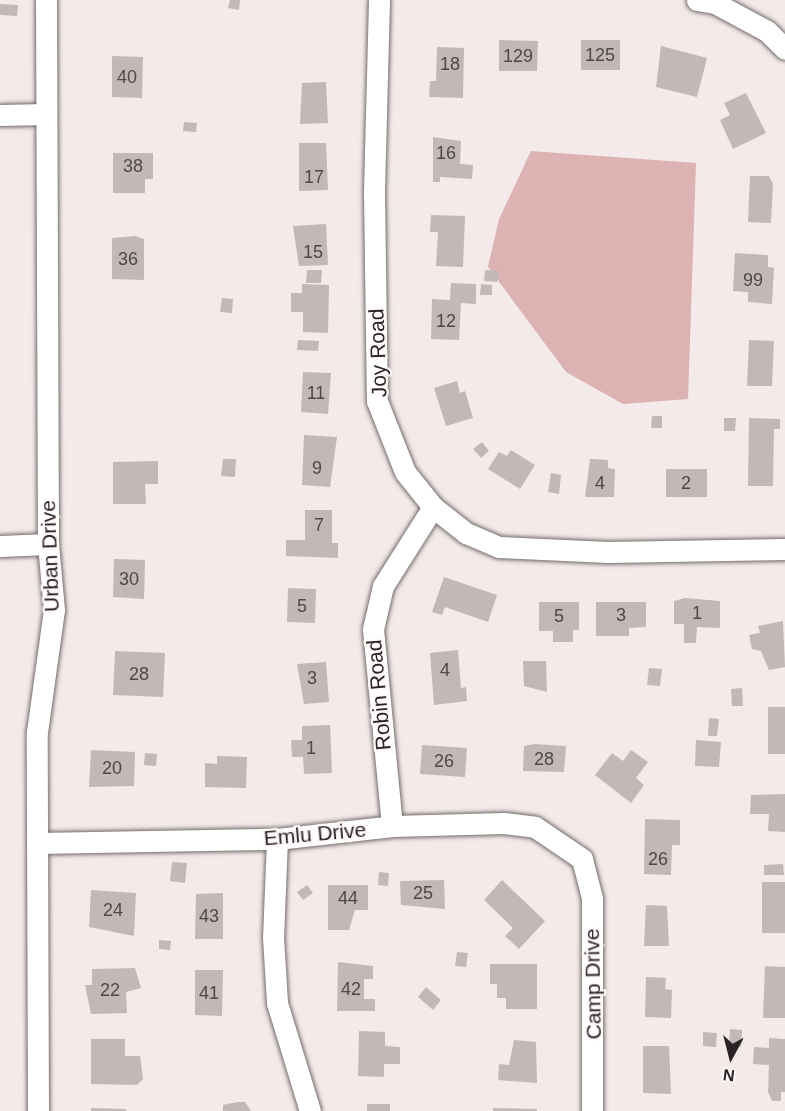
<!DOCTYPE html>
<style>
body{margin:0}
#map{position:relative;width:785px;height:1111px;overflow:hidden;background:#f4eaea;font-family:Arial,sans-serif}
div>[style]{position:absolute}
.green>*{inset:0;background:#ddb2b3}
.building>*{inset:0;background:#c2b8b8}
.roads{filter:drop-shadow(0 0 2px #746b6b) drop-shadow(0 0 2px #746b6b)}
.minor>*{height:21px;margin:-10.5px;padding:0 10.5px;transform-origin:10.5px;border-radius:10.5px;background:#fff}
span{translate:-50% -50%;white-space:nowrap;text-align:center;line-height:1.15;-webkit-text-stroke:4.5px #fff8f8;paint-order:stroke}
.number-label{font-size:18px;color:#4e4949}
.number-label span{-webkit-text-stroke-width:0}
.street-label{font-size:21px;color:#282424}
.north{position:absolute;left:701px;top:1027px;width:60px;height:60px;-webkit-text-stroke:4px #fff8f8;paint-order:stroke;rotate:187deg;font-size:16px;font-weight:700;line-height:24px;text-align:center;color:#282424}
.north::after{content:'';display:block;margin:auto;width:21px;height:27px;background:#282424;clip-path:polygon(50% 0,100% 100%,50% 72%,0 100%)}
</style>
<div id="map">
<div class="green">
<i style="clip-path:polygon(531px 151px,696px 163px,688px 399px,623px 404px,566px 372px,488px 267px,499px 219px)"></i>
</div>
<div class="building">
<i style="clip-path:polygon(230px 0,240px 0,239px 10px,228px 8px)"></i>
<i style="clip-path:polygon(0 4px,18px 5px,17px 16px,0 15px)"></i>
<i style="clip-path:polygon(499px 40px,538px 41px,537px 71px,499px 71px)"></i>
<i style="clip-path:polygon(581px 40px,620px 40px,620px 70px,581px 70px)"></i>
<i style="clip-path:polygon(661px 46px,707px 58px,697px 97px,656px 87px)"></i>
<i style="clip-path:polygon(437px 47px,464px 48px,463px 98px,429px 97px,430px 81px,436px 81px)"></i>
<i style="clip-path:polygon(112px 56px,143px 57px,142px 98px,112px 97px)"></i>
<i style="clip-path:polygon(326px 82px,328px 123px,300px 124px,302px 83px)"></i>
<i style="clip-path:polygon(746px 93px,766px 133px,733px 149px,720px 120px,730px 115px,724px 103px)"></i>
<i style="clip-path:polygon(184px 122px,197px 123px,196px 132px,183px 131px)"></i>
<i style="clip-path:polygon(433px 137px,461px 141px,460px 164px,473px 165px,472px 179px,440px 177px,440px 182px,433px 182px)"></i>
<i style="clip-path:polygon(299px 143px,326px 143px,328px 190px,299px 191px)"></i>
<i style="clip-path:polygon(113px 153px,153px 153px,153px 179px,145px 179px,145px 193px,113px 193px)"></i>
<i style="clip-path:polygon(750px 176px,769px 176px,773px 184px,771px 223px,748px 222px)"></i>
<i style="clip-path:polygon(431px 215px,465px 216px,463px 267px,436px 266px,438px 232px,430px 232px)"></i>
<i style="clip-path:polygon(326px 224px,328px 265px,299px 266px,293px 226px)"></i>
<i style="clip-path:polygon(135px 236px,144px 239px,144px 280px,112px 279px,112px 238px)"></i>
<i style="clip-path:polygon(735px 253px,768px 255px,768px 267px,774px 268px,772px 304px,748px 302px,748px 292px,733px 291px)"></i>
<i style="clip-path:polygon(307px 270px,322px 270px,321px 283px,306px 283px)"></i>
<i style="clip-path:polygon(485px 270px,499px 271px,497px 282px,484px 281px)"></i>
<i style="clip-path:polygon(451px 283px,476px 284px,476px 304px,461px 303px,459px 340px,431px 339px,432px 299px,450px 300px)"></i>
<i style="clip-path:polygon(302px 284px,329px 285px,328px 333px,303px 332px,303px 312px,291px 312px,291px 293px,302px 293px)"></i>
<i style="clip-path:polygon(481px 284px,492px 285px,492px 295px,480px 295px)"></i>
<i style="clip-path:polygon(222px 298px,233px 299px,232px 313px,220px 312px)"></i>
<i style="clip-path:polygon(298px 340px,319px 341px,318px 351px,297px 350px)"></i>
<i style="clip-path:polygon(749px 340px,774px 341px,772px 386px,747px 386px)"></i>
<i style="clip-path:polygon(303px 372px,331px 373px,328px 414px,301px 412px)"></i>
<i style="clip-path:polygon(457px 381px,460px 393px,465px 391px,473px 418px,446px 426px,434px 388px)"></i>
<i style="clip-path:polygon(652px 416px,662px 416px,662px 428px,651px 428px)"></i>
<i style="clip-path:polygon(724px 418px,736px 418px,735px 431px,724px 431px)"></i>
<i style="clip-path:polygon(749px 418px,780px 419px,780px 429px,774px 429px,773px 486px,748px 486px)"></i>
<i style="clip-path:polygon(304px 435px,337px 437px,330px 487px,302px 485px)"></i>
<i style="clip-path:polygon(482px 442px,489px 451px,481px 458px,473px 449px)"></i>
<i style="clip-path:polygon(511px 450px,535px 465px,520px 489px,488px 469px,499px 452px,507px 456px)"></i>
<i style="clip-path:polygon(223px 459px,236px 459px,235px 477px,221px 476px)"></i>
<i style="clip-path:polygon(590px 459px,608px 460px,608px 468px,615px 469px,614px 497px,585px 497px)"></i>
<i style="clip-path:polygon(158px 461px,158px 484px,145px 484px,146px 504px,113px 504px,113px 462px)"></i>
<i style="clip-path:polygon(666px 469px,707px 469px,707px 497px,666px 497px)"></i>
<i style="clip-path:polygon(551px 473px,561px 475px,559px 494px,548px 492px)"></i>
<i style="clip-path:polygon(305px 510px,332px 510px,332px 543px,338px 543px,338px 558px,286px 556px,286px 540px,305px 540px)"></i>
<i style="clip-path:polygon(114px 559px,145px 560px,144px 599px,113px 597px)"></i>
<i style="clip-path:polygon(444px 577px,497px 595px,488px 622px,445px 607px,442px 615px,432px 612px)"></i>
<i style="clip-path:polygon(288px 588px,316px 589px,315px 623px,287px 622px)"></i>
<i style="clip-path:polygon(685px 598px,720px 601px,720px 628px,697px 627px,696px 643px,684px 643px,684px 624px,674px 624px,674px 601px)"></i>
<i style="clip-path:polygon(539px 602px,579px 602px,579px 630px,573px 630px,573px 642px,553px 642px,553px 631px,539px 631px)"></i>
<i style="clip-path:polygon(596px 602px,646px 602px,646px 627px,629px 628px,629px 636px,596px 636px)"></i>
<i style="clip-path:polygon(783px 621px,785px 667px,769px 670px,761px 651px,752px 649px,749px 635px,760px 633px,758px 626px)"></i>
<i style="clip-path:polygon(458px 650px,461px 688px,466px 687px,467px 701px,434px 705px,430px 653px)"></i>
<i style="clip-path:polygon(115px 651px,165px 653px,163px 697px,113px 695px)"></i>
<i style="clip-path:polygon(523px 661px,546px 661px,547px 692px,524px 686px)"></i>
<i style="clip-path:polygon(326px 662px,329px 702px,304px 704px,297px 664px)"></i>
<i style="clip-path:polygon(649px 668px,662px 669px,660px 686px,647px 685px)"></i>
<i style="clip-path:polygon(742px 688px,743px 706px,732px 706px,731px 689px)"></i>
<i style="clip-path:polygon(768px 707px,785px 707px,785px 754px,768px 754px)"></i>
<i style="clip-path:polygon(709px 718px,719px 719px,717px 736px,708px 736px)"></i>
<i style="clip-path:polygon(330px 725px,332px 773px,304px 774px,303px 757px,292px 757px,291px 740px,302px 740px,302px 726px)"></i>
<i style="clip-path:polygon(696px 740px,721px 742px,719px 767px,695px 766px)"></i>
<i style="clip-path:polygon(534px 744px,566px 746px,564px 772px,523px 771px,524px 746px)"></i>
<i style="clip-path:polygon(422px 745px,467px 748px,465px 777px,420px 774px)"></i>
<i style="clip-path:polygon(91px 750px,135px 752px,134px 786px,89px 787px)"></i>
<i style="clip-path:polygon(631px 750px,648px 762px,636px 778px,644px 785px,631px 803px,595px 775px,612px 753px,623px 761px)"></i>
<i style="clip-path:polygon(145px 753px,157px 754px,156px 766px,144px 765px)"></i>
<i style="clip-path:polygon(217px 756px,247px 757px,246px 788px,205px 787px,205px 763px,217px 764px)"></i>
<i style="clip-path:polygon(785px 794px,785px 832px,768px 831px,769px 814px,750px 814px,751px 795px)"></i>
<i style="clip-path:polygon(645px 819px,680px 820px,680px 845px,672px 845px,671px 875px,644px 874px)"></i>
<i style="clip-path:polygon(172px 862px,187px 863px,185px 883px,170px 881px)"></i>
<i style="clip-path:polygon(783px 864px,784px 875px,764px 875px,764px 865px)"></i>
<i style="clip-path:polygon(379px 872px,389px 873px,388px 886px,378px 885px)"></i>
<i style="clip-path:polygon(444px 880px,445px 909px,401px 905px,400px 881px)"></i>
<i style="clip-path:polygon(502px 880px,545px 921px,519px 949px,505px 936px,513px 928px,484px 900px)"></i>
<i style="clip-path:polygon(762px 882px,785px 882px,785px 933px,762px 933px)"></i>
<i style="clip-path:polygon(307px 885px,313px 893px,303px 900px,297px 892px)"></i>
<i style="clip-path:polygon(328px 885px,368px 885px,368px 910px,355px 910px,349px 930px,328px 930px)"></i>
<i style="clip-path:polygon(91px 890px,136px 893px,134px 936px,89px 927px)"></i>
<i style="clip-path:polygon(223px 893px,223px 939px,195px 939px,196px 894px)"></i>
<i style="clip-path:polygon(646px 905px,667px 906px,669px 946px,644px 946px)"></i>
<i style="clip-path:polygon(159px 940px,171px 941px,170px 950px,159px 949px)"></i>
<i style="clip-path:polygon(457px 952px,468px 953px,466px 967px,455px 966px)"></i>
<i style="clip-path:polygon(338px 962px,373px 966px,373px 979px,364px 979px,364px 999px,375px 999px,375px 1011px,337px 1011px)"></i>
<i style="clip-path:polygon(490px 964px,537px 964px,537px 1009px,506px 1009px,506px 998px,497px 998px,497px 984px,490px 984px)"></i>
<i style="clip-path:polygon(765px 966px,785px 967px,785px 1018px,763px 1018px)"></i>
<i style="clip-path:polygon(135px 968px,141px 988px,126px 992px,127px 1013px,91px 1014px,85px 985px,92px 985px,92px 969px)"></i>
<i style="clip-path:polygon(195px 970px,223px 970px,222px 1016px,195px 1015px)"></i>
<i style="clip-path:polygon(646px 977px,666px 978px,665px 989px,672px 990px,671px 1018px,645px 1017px)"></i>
<i style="clip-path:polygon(426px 987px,441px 1000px,433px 1010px,418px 997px)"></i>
<i style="clip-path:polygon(730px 1029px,742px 1030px,741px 1047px,729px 1046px)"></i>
<i style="clip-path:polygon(359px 1031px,385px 1032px,385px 1046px,400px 1047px,400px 1064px,384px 1064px,384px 1077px,358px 1076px)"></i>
<i style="clip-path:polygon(703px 1032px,717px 1033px,716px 1047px,703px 1046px)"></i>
<i style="clip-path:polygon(769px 1038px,785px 1039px,785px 1092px,781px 1092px,781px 1101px,772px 1101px,768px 1092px,769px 1065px,753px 1064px,754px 1047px,769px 1048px)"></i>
<i style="clip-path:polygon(91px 1039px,125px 1039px,125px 1056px,140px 1056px,143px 1079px,137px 1085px,91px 1084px)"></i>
<i style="clip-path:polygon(514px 1040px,536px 1042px,537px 1083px,498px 1080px,499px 1064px,509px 1065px)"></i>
<i style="clip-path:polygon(643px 1046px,669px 1046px,671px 1094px,643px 1093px)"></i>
<i style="clip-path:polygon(237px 1102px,245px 1102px,251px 1111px,223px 1111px,223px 1105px)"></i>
<i style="clip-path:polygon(367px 1104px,390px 1104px,390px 1111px,367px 1111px)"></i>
<i style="clip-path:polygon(91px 1108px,126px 1109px,126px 1111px,91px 1111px)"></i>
<i style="clip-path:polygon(493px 1108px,537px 1109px,537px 1111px,493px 1111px)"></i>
</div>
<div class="roads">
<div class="minor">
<i style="left:379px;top:0;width:192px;rotate:91.5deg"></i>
<i style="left:374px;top:192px;width:209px;rotate:89.2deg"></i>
<i style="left:377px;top:401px;width:76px;rotate:68.5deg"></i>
<i style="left:405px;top:472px;width:45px;rotate:51.3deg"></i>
<i style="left:433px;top:507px;width:42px;rotate:38.2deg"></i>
<i style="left:466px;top:533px;width:36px;rotate:23deg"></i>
<i style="left:499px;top:547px;width:109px;rotate:2.6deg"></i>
<i style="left:608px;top:552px;width:177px;rotate:-1deg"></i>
<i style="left:697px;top:0;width:18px;rotate:9deg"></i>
<i style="left:715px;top:3px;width:59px;rotate:28.3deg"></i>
<i style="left:767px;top:31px;width:25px;rotate:45deg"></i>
<i style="left:0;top:115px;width:46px;rotate:-1.2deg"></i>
<i style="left:0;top:546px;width:48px;rotate:-2.4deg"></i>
<i style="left:392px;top:826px;width:198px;rotate:-95.5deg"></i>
<i style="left:373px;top:629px;width:44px;rotate:-76.9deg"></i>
<i style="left:383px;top:586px;width:93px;rotate:-57.7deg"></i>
<i style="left:277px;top:839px;width:98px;rotate:92.3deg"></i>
<i style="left:273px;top:937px;width:66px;rotate:86.5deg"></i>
<i style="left:277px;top:1003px;width:113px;rotate:73deg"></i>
<i style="left:37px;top:843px;width:240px;rotate:-1deg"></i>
<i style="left:277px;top:839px;width:116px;rotate:-6.4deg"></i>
<i style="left:392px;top:826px;width:112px;rotate:-1.5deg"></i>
<i style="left:504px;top:823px;width:31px;rotate:7deg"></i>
<i style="left:535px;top:827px;width:57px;rotate:34.2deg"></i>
<i style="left:582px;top:859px;width:40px;rotate:75.6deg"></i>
<i style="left:592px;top:898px;width:213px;rotate:90deg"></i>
<i style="left:38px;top:1111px;width:379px;rotate:-90.2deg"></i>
<i style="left:37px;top:732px;width:123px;rotate:-82.1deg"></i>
<i style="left:54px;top:610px;width:66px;rotate:-95.2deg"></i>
<i style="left:48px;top:544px;width:544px;rotate:-90.21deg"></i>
</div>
</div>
<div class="number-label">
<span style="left:600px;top:55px">125</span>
<span style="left:518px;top:56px">129</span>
<span style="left:450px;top:64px">18</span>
<span style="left:127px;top:77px">40</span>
<span style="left:446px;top:153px">16</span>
<span style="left:133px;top:166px">38</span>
<span style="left:314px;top:177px">17</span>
<span style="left:313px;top:252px">15</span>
<span style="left:128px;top:259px">36</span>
<span style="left:753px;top:280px">99</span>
<span style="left:446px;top:321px">12</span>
<span style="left:316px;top:393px">11</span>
<span style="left:317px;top:468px">9</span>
<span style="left:600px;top:483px">4</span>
<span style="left:686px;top:483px">2</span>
<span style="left:319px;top:525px">7</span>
<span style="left:129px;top:579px">30</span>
<span style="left:302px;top:606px">5</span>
<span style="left:697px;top:613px">1</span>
<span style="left:621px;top:615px">3</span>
<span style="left:559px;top:616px">5</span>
<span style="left:445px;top:670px">4</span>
<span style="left:139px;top:674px">28</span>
<span style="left:312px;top:678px">3</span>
<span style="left:311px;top:748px">1</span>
<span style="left:544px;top:759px">28</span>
<span style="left:444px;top:761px">26</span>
<span style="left:112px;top:768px">20</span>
<span style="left:658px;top:859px">26</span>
<span style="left:423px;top:893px">25</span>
<span style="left:348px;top:898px">44</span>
<span style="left:113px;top:910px">24</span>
<span style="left:209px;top:916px">43</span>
<span style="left:351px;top:989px">42</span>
<span style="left:110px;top:990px">22</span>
<span style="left:209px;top:993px">41</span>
</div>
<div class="street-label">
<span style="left:378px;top:353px;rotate:-92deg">Joy Road</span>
<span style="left:50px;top:556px;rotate:-92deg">Urban Drive</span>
<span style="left:379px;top:695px;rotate:-95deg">Robin Road</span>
<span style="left:315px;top:834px;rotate:-5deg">Emlu Drive</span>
<span style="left:593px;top:984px;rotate:-91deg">Camp Drive</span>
</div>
<div class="north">N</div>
</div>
